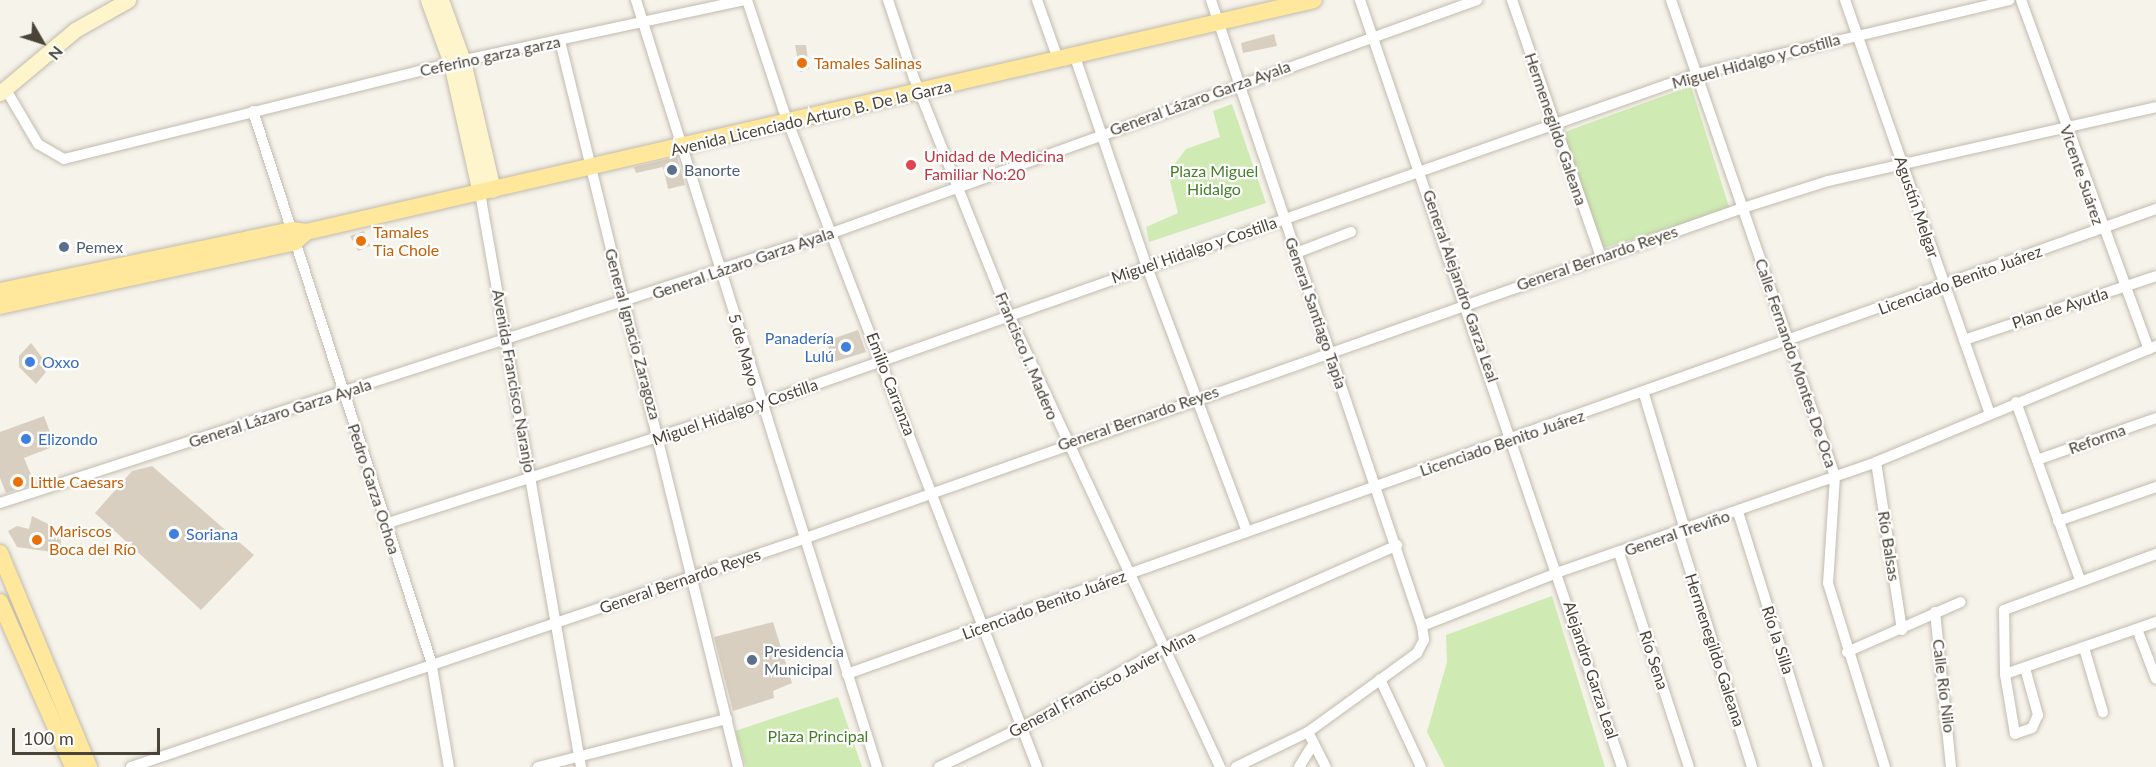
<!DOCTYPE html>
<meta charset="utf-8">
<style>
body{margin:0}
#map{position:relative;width:2156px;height:767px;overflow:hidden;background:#f6f3eb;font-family:Lato,sans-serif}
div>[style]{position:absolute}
.green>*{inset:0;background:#cfeab3}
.building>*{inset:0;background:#d8cfc0}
.roads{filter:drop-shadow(0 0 2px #c2bbad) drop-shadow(0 0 2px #c2bbad)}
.minor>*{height:10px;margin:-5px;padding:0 5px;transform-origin:5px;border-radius:5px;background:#fff}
.secondary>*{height:15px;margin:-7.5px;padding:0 7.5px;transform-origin:7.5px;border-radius:7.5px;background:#fff5cc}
.primary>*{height:16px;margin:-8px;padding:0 8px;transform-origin:8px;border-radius:8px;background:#ffe79b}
.dots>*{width:16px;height:16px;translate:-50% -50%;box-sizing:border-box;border:3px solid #fff;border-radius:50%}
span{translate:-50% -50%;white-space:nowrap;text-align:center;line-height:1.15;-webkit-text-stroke:4.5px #fff;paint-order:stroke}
.street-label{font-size:16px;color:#4a4438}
.food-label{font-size:16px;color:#c56008}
.left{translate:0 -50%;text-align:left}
.health-label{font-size:16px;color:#be3a42}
.service-label{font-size:16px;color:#4e5e75}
.park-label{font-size:16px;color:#457f28}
.shop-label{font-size:16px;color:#366cbe}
.right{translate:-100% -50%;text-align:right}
.north{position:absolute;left:12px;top:12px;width:60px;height:60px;-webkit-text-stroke:4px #fff;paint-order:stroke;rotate:129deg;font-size:16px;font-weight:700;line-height:24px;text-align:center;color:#4a4438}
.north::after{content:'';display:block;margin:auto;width:21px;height:27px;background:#4a4438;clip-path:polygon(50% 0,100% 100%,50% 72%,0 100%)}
.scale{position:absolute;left:12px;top:728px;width:148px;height:27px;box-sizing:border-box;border:3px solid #4a4438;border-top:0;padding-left:8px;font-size:18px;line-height:21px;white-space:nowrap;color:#4a4438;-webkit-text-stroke:4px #fff;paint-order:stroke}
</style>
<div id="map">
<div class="green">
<i style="clip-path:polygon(1691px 86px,1730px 210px,1603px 248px,1562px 133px)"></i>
<i style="clip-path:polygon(1232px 104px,1266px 203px,1149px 242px,1146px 227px,1178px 213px,1168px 173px,1186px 149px,1220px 137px,1213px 111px)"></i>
<i style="clip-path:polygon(1552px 596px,1605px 767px,1445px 767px,1427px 732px,1447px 662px,1446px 635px)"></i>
<i style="clip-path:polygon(838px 697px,862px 767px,746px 767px,735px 731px)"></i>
</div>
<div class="building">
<i style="clip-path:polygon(1274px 34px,1277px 46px,1243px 53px,1241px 43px)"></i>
<i style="clip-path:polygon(795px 45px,806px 45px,809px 69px,800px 72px)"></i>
<i style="clip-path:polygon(677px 157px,685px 185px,668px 189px,663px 167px,636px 173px,634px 167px)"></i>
<i style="clip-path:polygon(364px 231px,370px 246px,358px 251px,350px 236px)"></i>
<i style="clip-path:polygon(858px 330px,866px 352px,834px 362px,826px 341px)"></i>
<i style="clip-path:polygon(31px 343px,44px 360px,39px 364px,46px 372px,36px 384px,19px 367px,19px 356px)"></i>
<i style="clip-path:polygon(44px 416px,55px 446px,24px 458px,35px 484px,6px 493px,0 478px,0 432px)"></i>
<i style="clip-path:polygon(152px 466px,254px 555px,201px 610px,95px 513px,132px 471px)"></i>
<i style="clip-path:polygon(32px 516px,48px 524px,48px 530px,62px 534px,59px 553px,17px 547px,8px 531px,17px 526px,29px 529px)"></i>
<i style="clip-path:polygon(773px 622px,792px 683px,773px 691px,774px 698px,733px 711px,714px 637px)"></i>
</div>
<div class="roads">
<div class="minor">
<i style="left:636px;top:0;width:804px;rotate:72.56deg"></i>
<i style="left:747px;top:0;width:115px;rotate:71.7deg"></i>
<i style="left:783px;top:109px;width:705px;rotate:68.89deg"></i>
<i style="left:888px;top:0;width:82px;rotate:71.6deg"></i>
<i style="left:914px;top:78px;width:253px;rotate:68.2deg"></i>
<i style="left:1008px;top:313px;width:501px;rotate:64.97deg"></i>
<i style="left:1037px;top:0;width:63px;rotate:70.4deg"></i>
<i style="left:1211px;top:0;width:661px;rotate:71.37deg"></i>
<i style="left:1360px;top:0;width:811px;rotate:71.14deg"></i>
<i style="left:1512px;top:0;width:272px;rotate:70.9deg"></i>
<i style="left:1671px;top:0;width:503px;rotate:70.99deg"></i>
<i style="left:1835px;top:476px;width:107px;rotate:93.7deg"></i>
<i style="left:1828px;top:583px;width:193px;rotate:72.8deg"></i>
<i style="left:1845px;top:0;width:439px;rotate:70.7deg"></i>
<i style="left:2021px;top:0;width:372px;rotate:69.9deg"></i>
<i style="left:560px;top:41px;width:748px;rotate:76.22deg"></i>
<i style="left:1074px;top:54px;width:225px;rotate:71.1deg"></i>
<i style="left:1147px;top:267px;width:282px;rotate:69.3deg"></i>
<i style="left:5px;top:88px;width:65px;rotate:59.5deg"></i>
<i style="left:38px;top:144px;width:30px;rotate:30deg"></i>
<i style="left:64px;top:159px;width:399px;rotate:-13.9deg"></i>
<i style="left:451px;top:63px;width:300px;rotate:-12.1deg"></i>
<i style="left:253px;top:111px;width:578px;rotate:72.07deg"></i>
<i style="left:431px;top:661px;width:108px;rotate:80.4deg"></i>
<i style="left:480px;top:193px;width:583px;rotate:80.02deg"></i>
<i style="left:1296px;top:253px;width:59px;rotate:-20.9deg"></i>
<i style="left:1964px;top:340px;width:202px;rotate:-18.4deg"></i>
<i style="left:1644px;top:394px;width:142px;rotate:73.2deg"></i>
<i style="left:2016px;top:402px;width:189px;rotate:70.2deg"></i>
<i style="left:2037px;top:460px;width:126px;rotate:-19.4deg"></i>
<i style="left:1876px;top:462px;width:170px;rotate:81.2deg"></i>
<i style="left:0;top:503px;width:875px;rotate:-17.98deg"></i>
<i style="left:832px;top:233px;width:686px;rotate:-19.86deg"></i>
<i style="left:1738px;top:512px;width:267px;rotate:72.6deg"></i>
<i style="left:2058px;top:521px;width:104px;rotate:-19.1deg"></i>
<i style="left:385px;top:524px;width:394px;rotate:-17.7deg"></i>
<i style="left:760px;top:404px;width:993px;rotate:-19.4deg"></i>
<i style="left:1697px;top:74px;width:321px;rotate:-13.3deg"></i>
<i style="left:1678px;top:532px;width:246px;rotate:72.5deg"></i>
<i style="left:1619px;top:553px;width:225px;rotate:71.9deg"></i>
<i style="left:1935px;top:612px;width:156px;rotate:84.1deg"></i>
<i style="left:2137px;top:629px;width:53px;rotate:69.2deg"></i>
<i style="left:2084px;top:648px;width:67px;rotate:73.5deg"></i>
<i style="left:1847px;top:652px;width:124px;rotate:-23.7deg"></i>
<i style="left:2025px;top:668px;width:49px;rotate:74.5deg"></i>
<i style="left:2038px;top:715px;width:14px;rotate:115deg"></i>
<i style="left:2032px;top:728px;width:18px;rotate:161deg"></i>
<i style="left:2015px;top:734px;width:61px;rotate:-99.5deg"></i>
<i style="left:2005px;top:674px;width:64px;rotate:-90.9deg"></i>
<i style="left:2004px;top:610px;width:162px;rotate:-20.2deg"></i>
<i style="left:847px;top:674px;width:1389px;rotate:-19.56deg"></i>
<i style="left:2005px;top:674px;width:160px;rotate:-19deg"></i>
<i style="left:1380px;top:679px;width:97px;rotate:65deg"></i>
<i style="left:1308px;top:732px;width:39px;rotate:63deg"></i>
<i style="left:131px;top:767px;width:710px;rotate:-18.74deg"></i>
<i style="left:803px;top:539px;width:997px;rotate:-19.4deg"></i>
<i style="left:1743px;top:208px;width:89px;rotate:-17.6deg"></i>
<i style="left:1828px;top:181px;width:336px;rotate:-12.7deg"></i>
<i style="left:538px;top:767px;width:195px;rotate:-14.3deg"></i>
<i style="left:939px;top:767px;width:93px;rotate:-25.5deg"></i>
<i style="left:1023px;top:727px;width:162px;rotate:-29.3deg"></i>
<i style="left:1164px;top:648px;width:255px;rotate:-23.8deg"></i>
<i style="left:1236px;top:767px;width:80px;rotate:-25.9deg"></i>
<i style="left:1308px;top:732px;width:135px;rotate:-35.9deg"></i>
<i style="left:1417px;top:653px;width:15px;rotate:-62deg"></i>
<i style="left:1424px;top:640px;width:14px;rotate:-98deg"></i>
<i style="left:1422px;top:626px;width:147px;rotate:-21.5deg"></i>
<i style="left:1559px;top:572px;width:336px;rotate:-19.1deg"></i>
<i style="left:1876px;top:462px;width:303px;rotate:-22.5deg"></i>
<i style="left:1299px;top:767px;width:28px;rotate:-58deg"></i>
</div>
<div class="secondary">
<i style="left:428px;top:0;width:67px;rotate:69.9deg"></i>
<i style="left:451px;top:63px;width:133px;rotate:77.4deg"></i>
<i style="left:441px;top:0;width:65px;rotate:70.2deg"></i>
<i style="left:463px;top:61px;width:132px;rotate:76.9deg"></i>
<i style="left:0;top:93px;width:98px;rotate:-40deg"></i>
<i style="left:75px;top:30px;width:61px;rotate:-29.5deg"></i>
</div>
<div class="primary">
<i style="left:0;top:291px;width:298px;rotate:-11.8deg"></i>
<i style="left:292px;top:230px;width:14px;rotate:8deg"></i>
<i style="left:306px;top:232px;width:1034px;rotate:-12.96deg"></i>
<i style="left:0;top:306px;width:302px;rotate:-12.2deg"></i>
<i style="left:295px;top:242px;width:15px;rotate:-42deg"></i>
<i style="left:0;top:553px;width:232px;rotate:67.4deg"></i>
<i style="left:0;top:602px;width:180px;rotate:66.1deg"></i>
</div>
</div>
<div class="dots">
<i style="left:802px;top:63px;background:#e8710a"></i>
<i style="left:911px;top:165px;background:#e0444e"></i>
<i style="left:672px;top:170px;background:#5c6f8a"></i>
<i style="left:361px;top:241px;background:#e8710a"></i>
<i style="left:64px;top:247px;background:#5c6f8a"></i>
<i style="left:846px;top:347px;background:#3f7fe0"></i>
<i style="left:30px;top:362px;background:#3f7fe0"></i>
<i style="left:26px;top:439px;background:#3f7fe0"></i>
<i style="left:18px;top:482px;background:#e8710a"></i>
<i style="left:174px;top:534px;background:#3f7fe0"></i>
<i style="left:37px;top:540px;background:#e8710a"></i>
<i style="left:752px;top:660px;background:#5c6f8a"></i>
</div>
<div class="street-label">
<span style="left:490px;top:56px;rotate:-12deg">Ceferino garza garza</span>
<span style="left:1756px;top:61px;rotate:-15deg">Miguel Hidalgo y Costilla</span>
<span style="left:1200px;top:98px;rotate:-20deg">General Lázaro Garza Ayala</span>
<span style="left:811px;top:118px;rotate:-13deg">Avenida Licenciado Arturo B. De la Garza</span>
<span style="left:1556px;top:129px;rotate:71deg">Hermenegildo Galeana</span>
<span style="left:2082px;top:175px;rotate:71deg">Vicente Suárez</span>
<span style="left:1917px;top:207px;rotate:71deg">Agustín Melgar</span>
<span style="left:1194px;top:250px;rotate:-19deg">Miguel Hidalgo y Costilla</span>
<span style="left:1597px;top:258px;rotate:-19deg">General Bernardo Reyes</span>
<span style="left:743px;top:263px;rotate:-19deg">General Lázaro Garza Ayala</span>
<span style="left:1960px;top:280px;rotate:-20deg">Licenciado Benito Juárez</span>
<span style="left:1461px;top:286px;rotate:71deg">General Alejandro Garza Leal</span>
<span style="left:2060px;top:308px;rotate:-18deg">Plan de Ayutla</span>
<span style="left:1316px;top:313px;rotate:71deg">General Santiago Tapia</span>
<span style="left:633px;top:334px;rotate:75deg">General Ignacio Zaragoza</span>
<span style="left:744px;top:350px;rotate:74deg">5 de Mayo</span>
<span style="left:1027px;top:356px;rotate:67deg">Francisco I. Madero</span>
<span style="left:1796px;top:363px;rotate:71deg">Calle Fernando Montes De Oca</span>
<span style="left:514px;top:381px;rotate:80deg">Avenida Francisco Naranjo</span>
<span style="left:891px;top:384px;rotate:69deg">Emilio Carranza</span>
<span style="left:735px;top:412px;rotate:-19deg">Miguel Hidalgo y Costilla</span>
<span style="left:280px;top:413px;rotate:-18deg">General Lázaro Garza Ayala</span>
<span style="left:1138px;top:418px;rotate:-19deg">General Bernardo Reyes</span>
<span style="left:2097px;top:439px;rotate:-20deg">Reforma</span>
<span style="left:1502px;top:443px;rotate:-19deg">Licenciado Benito Juárez</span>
<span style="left:374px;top:489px;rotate:72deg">Pedro Garza Ochoa</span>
<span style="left:1677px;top:533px;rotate:-19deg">General Treviño</span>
<span style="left:1889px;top:546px;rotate:81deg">Río Balsas</span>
<span style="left:680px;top:581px;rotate:-19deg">General Bernardo Reyes</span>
<span style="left:1044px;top:605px;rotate:-20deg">Licenciado Benito Juárez</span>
<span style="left:1778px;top:640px;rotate:72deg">Río la Silla</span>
<span style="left:1715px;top:650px;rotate:72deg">Hermenegildo Galeana</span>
<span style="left:1654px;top:660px;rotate:72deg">Río Sena</span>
<span style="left:1591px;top:670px;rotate:72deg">Alejandro Garza Leal</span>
<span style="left:1102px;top:684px;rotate:-28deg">General Francisco Javier Mina</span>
<span style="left:1944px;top:686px;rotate:83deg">Calle Río Nilo</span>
</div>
<div class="food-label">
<span class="left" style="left:814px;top:63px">Tamales Salinas</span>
<span class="left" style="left:373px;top:241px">Tamales<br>Tia Chole</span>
<span class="left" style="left:30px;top:482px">Little Caesars</span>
<span class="left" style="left:49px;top:540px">Mariscos<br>Boca del Río</span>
</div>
<div class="health-label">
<span class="left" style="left:924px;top:165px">Unidad de Medicina<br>Familiar No:20</span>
</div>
<div class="service-label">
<span class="left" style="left:684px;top:170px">Banorte</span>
<span class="left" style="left:76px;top:247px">Pemex</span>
<span class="left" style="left:764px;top:660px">Presidencia<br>Municipal</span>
</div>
<div class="park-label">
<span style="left:1214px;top:180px">Plaza Miguel<br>Hidalgo</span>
<span style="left:818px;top:736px">Plaza Principal</span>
</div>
<div class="shop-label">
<span class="right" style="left:834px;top:347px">Panadería<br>Lulú</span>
<span class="left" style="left:42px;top:362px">Oxxo</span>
<span class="left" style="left:38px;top:439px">Elizondo</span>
<span class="left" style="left:186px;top:534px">Soriana</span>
</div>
<div class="north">N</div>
<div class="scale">100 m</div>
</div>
